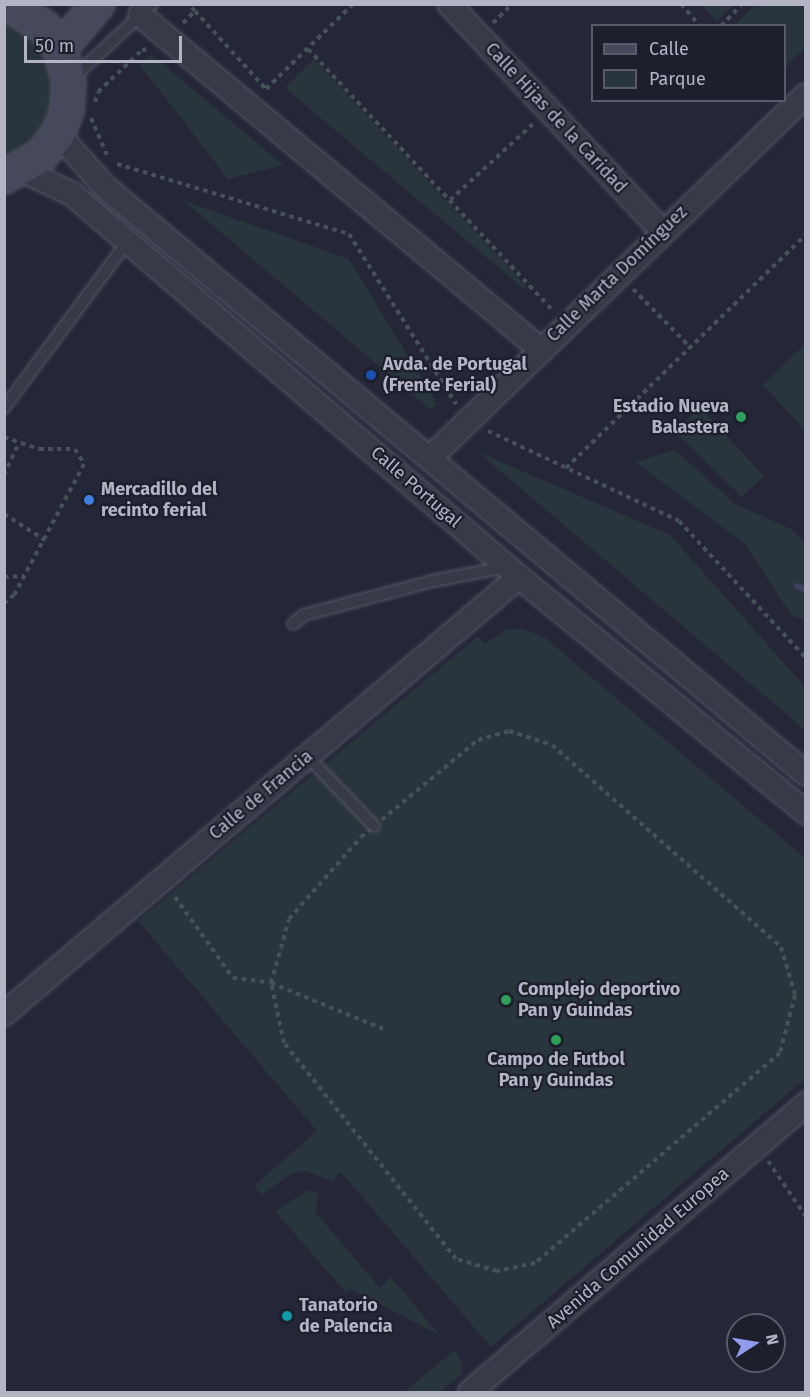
<!DOCTYPE html>
<meta charset="utf-8">
<style>
body{margin:0}
#map{position:relative;width:810px;height:1397px;overflow:hidden;background:#252738;font-family:"Fira Sans",sans-serif}
div>[style]{position:absolute}
.green>*{inset:0;background:#29353c}
.stream>*{height:6px;margin:-3px;padding:0 3px;transform-origin:3px;border-radius:3px;background:#3c405f}
.path>*{height:4px;margin-top:-2px;transform-origin:0;background:repeating-linear-gradient(90deg,#465158 0 4.5px,transparent 0 9px)}
.roads{filter:drop-shadow(0 0 2px #535563) drop-shadow(0 0 2px #535563)}
.service>*{height:10px;margin:-5px;padding:0 5px;transform-origin:5px;border-radius:5px;background:#383a48}
.minor>*{height:22px;margin:-11px;padding:0 11px;transform-origin:11px;border-radius:11px;background:#383a48}
.secondary>*{height:32px;margin:-16px;padding:0 16px;transform-origin:16px;border-radius:16px;background:#46485b}
.dots>*{width:16px;height:16px;translate:-50% -50%;box-sizing:border-box;border:3px solid #1d1f2d;border-radius:50%}
span{translate:-50% -50%;white-space:nowrap;text-align:center;line-height:1.15;-webkit-text-stroke:4.5px #1d1f2d;paint-order:stroke}
.street-label{font-size:18px;color:#b3b5c4}
.poi-label{font-size:18px;color:#b3b5c4;font-weight:700}
.left{translate:0 -50%;text-align:left}
.right{translate:-100% -50%;text-align:right}
.frame{position:absolute;inset:0;border:6px solid #b3b5c4;pointer-events:none}
.legend{position:absolute;left:591px;top:24px;width:195px;height:78px;box-sizing:border-box;background:#1d1f2d;border:2px solid #595b69;margin:0;padding:8px 10px;list-style:none;font-size:18px;color:#b3b5c4}
.legend li{display:flex;align-items:center;gap:12px;height:30px}
.legend b{width:30px;border:2px solid #595b69}
.north{position:absolute;left:726px;top:1313px;width:60px;height:60px;box-sizing:border-box;background:#1d1f2d;border:2px solid #595b69;border-radius:50%;rotate:78deg;font-size:16px;font-weight:700;line-height:24px;text-align:center;color:#b3b5c4}
.north::after{content:'';display:block;margin:auto;width:21px;height:27px;background:#919aeb;clip-path:polygon(50% 0,100% 100%,50% 72%,0 100%)}
.scale{position:absolute;left:24px;top:36px;width:158px;height:27px;box-sizing:border-box;border:3px solid #b3b5c4;border-top:0;padding-left:8px;font-size:18px;line-height:21px;white-space:nowrap;color:#b3b5c4;-webkit-text-stroke:4px #1d1f2d;paint-order:stroke}
</style>
<div id="map">
<div class="green">
<i style="clip-path:polygon(4px 5px,44px 27px,67px 111px,5px 177px)"></i>
<i style="clip-path:polygon(701px 5px,734px 5px,717px 21px)"></i>
<i style="clip-path:polygon(756px 5px,805px 5px,805px 48px,785px 68px,784px 26px,734px 25px)"></i>
<i style="clip-path:polygon(152px 55px,283px 165px,228px 179px,139px 64px)"></i>
<i style="clip-path:polygon(314px 59px,527px 287px,524px 289px,285px 88px)"></i>
<i style="clip-path:polygon(184px 201px,349px 259px,437px 404px,431px 410px)"></i>
<i style="clip-path:polygon(805px 344px,805px 430px,763px 385px)"></i>
<i style="clip-path:polygon(700px 407px,764px 476px,742px 497px,675px 432px)"></i>
<i style="clip-path:polygon(675px 450px,735px 504px,793px 530px,805px 543px,805px 619px,792px 616px,744px 543px,635px 462px)"></i>
<i style="clip-path:polygon(478px 452px,670px 535px,805px 687px,805px 730px)"></i>
<i style="clip-path:polygon(521px 628px,544px 637px,805px 858px,805px 1079px,491px 1347px,341px 1172px,332px 1181px,306px 1171px,291px 1174px,261px 1195px,254px 1186px,317px 1131px,138px 921px,478px 636px,484px 644px,504px 631px)"></i>
<i style="clip-path:polygon(308px 1190px,319px 1193px,315px 1212px,380px 1288px,391px 1277px,439px 1335px,351px 1289px,346px 1293px,275px 1211px)"></i>
<i style="clip-path:polygon(455px 1350px,463px 1364px,461px 1375px,440px 1392px,404px 1392px)"></i>
</div>
<div class="stream">
<i style="left:797px;top:586px;width:10px;rotate:24deg"></i>
</div>
<div class="path">
<i style="left:681px;top:4px;width:29px;rotate:49deg"></i>
<i style="left:195px;top:11px;width:105px;rotate:47.7deg"></i>
<i style="left:266px;top:89px;width:122px;rotate:-44.3deg"></i>
<i style="left:183px;top:23px;width:17px;rotate:-45deg"></i>
<i style="left:195px;top:11px;width:10px;rotate:-135deg"></i>
<i style="left:493px;top:23px;width:27px;rotate:-45deg"></i>
<i style="left:721px;top:26px;width:30px;rotate:-46deg"></i>
<i style="left:308px;top:49px;width:359px;rotate:46.9deg"></i>
<i style="left:95px;top:102px;width:10px;rotate:-73deg"></i>
<i style="left:98px;top:92px;width:61px;rotate:-43.7deg"></i>
<i style="left:142px;top:50px;width:5px;rotate:-11deg"></i>
<i style="left:91px;top:118px;width:40px;rotate:66.6deg"></i>
<i style="left:117px;top:164px;width:242px;rotate:16.8deg"></i>
<i style="left:349px;top:234px;width:201px;rotate:57.8deg"></i>
<i style="left:450px;top:200px;width:113px;rotate:-42.5deg"></i>
<i style="left:633px;top:289px;width:81px;rotate:45.5deg"></i>
<i style="left:488px;top:431px;width:211px;rotate:25.2deg"></i>
<i style="left:679px;top:521px;width:187px;rotate:47.2deg"></i>
<i style="left:4px;top:437px;width:37px;rotate:19deg"></i>
<i style="left:39px;top:449px;width:36px"></i>
<i style="left:75px;top:449px;width:17px;rotate:59deg"></i>
<i style="left:84px;top:464px;width:149px;rotate:118.1deg"></i>
<i style="left:14px;top:595px;width:13px;rotate:141deg"></i>
<i style="left:566px;top:468px;width:334px;rotate:-44.2deg"></i>
<i style="left:4px;top:475px;width:35px;rotate:-65deg"></i>
<i style="left:4px;top:514px;width:49px;rotate:32.4deg"></i>
<i style="left:4px;top:577px;width:20px;rotate:-3deg"></i>
<i style="left:509px;top:731px;width:45px;rotate:18deg"></i>
<i style="left:552px;top:745px;width:305px;rotate:41.4deg"></i>
<i style="left:781px;top:947px;width:50px;rotate:73.7deg"></i>
<i style="left:795px;top:995px;width:60px;rotate:104.5deg"></i>
<i style="left:780px;top:1053px;width:323px;rotate:139.4deg"></i>
<i style="left:535px;top:1263px;width:39px;rotate:168deg"></i>
<i style="left:497px;top:1271px;width:43px;rotate:-163.7deg"></i>
<i style="left:456px;top:1259px;width:276px;rotate:-128.5deg"></i>
<i style="left:284px;top:1043px;width:61px;rotate:-102.2deg"></i>
<i style="left:271px;top:983px;width:66px;rotate:-74.3deg"></i>
<i style="left:289px;top:919px;width:109px;rotate:-48.7deg"></i>
<i style="left:361px;top:837px;width:152px;rotate:-39.7deg"></i>
<i style="left:478px;top:740px;width:32px;rotate:-16deg"></i>
<i style="left:175px;top:897px;width:100px;rotate:54.4deg"></i>
<i style="left:233px;top:978px;width:38px;rotate:7deg"></i>
<i style="left:271px;top:983px;width:121px;rotate:22.3deg"></i>
<i style="left:768px;top:1161px;width:68px;rotate:55.8deg"></i>
</div>
<div class="roads">
<div class="service">
<i style="left:73px;top:78px;width:108px;rotate:-43.1deg"></i>
<i style="left:4px;top:408px;width:208px;rotate:-53.4deg"></i>
<i style="left:293px;top:624px;width:14px;rotate:-39deg"></i>
<i style="left:304px;top:615px;width:133px;rotate:-14.8deg"></i>
<i style="left:433px;top:581px;width:74px;rotate:-10.9deg"></i>
<i style="left:307px;top:756px;width:97px;rotate:46.3deg"></i>
</div>
<div class="minor">
<i style="left:449px;top:4px;width:311px;rotate:46.8deg"></i>
<i style="left:140px;top:15px;width:520px;rotate:39.85deg"></i>
<i style="left:58px;top:134px;width:71px;rotate:48.4deg"></i>
<i style="left:105px;top:187px;width:914px;rotate:39.94deg"></i>
<i style="left:22px;top:170px;width:55px;rotate:25.6deg"></i>
<i style="left:72px;top:194px;width:589px;rotate:40.59deg"></i>
<i style="left:519px;top:577px;width:372px;rotate:39.4deg"></i>
<i style="left:431px;top:457px;width:521px;rotate:-43.99deg"></i>
<i style="left:4px;top:1014px;width:675px;rotate:-40.32deg"></i>
<i style="left:470px;top:1392px;width:443px;rotate:-40.6deg"></i>
</div>
<div class="secondary">
<i style="left:60px;top:49px;width:59px;rotate:-49.8deg"></i>
<i style="left:4px;top:177px;width:43px;rotate:-29.6deg"></i>
<i style="left:41px;top:156px;width:28px;rotate:-52deg"></i>
<i style="left:58px;top:134px;width:25px;rotate:-69deg"></i>
<i style="left:67px;top:111px;width:29px;rotate:-86deg"></i>
<i style="left:69px;top:82px;width:34px;rotate:-105deg"></i>
<i style="left:60px;top:49px;width:27px;rotate:-126deg"></i>
<i style="left:44px;top:27px;width:43px;rotate:-147.4deg"></i>
</div>
</div>
<div class="dots">
<i style="left:371px;top:375px;background:#1a4fb4"></i>
<i style="left:741px;top:417px;background:#2e9e5b"></i>
<i style="left:89px;top:500px;background:#3f7fe0"></i>
<i style="left:506px;top:1000px;background:#2e9e5b"></i>
<i style="left:556px;top:1040px;background:#2e9e5b"></i>
<i style="left:287px;top:1316px;background:#0f9aa8"></i>
</div>
<div class="street-label">
<span style="left:556px;top:118px;rotate:47deg">Calle Hijas de la Caridad</span>
<span style="left:617px;top:274px;rotate:-44deg">Calle Marta Domínguez</span>
<span style="left:416px;top:487px;rotate:41deg">Calle Portugal</span>
<span style="left:261px;top:795px;rotate:-40deg">Calle de Francia</span>
<span style="left:638px;top:1248px;rotate:-41deg">Avenida Comunidad Europea</span>
</div>
<div class="poi-label">
<span class="left" style="left:383px;top:375px">Avda. de Portugal<br>(Frente Ferial)</span>
<span class="right" style="left:729px;top:417px">Estadio Nueva<br>Balastera</span>
<span class="left" style="left:101px;top:500px">Mercadillo del<br>recinto ferial</span>
<span class="left" style="left:518px;top:1000px">Complejo deportivo<br>Pan y Guindas</span>
<span style="left:556px;top:1070px">Campo de Futbol<br>Pan y Guindas</span>
<span class="left" style="left:299px;top:1316px">Tanatorio<br>de Palencia</span>
</div>
<div class="frame"></div>
<ul class="legend">
<li><b style="height:8px;background:#46485b"></b>Calle</li>
<li><b style="height:16px;background:#29353c"></b>Parque</li>
</ul>
<div class="north">N</div>
<div class="scale">50 m</div>
</div>
